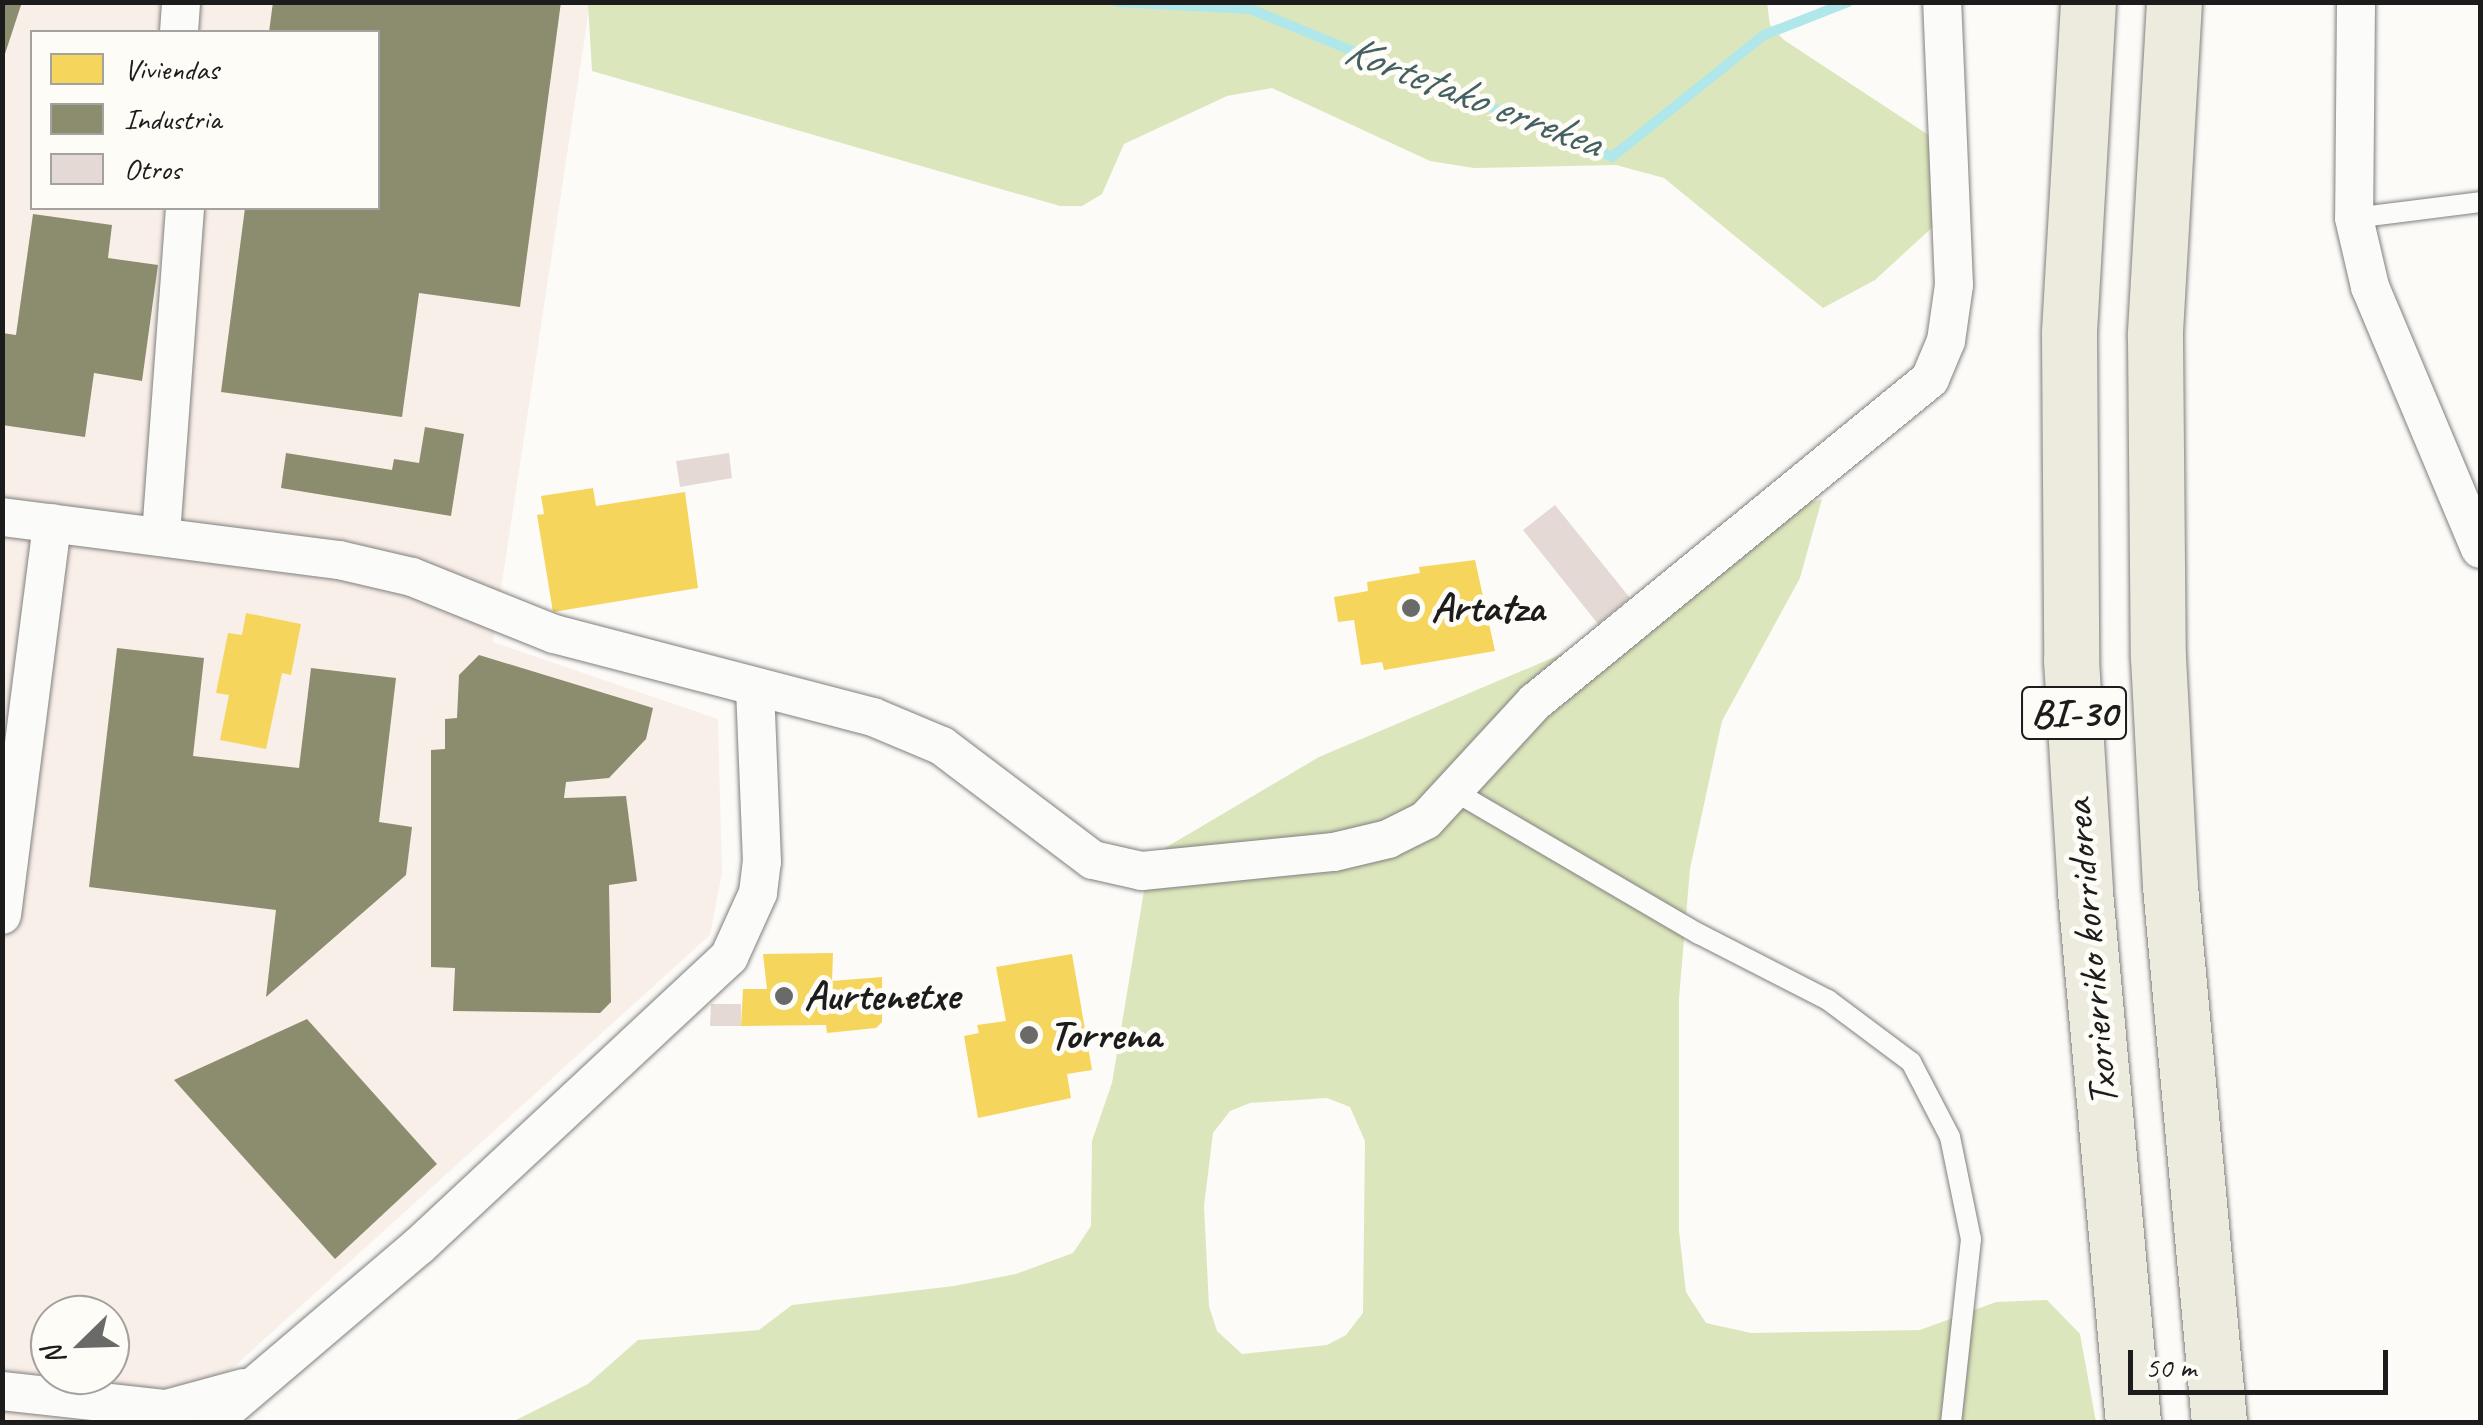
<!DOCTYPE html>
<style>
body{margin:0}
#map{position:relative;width:2483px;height:1425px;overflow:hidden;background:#fcfbf8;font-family:Caveat,sans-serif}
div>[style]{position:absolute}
.built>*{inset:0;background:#f9efe9}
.green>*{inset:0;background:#dce6bc}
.homes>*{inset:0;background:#f6d55c}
.industry>*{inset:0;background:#8c8c6e}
.stream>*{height:10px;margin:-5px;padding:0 5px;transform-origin:5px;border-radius:5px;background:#afe7eb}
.building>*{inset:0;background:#e4d9d4}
.roads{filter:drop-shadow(0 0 2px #81807f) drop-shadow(0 0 2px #81807f)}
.service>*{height:20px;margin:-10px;padding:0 10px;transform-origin:10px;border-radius:10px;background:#fbfbf9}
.minor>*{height:38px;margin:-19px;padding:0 19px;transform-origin:19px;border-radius:19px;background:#fbfbf9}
.motorway>*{height:55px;margin:-27.5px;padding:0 27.5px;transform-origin:27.5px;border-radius:27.5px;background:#edeade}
.dots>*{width:28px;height:28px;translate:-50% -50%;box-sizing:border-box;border:5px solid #fdfcf7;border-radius:50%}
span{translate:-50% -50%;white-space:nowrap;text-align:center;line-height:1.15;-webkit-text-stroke:10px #fdfcf7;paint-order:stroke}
.shield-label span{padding:2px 8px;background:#fdfcf7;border:2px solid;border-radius:8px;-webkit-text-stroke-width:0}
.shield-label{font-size:40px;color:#1c1c1c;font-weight:700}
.poi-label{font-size:42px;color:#1c1c1c;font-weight:700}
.left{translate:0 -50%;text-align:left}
.street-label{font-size:42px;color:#1c1c1c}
.water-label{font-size:45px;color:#446062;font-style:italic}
.frame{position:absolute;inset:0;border:5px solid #1c1c1c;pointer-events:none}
.legend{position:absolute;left:30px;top:30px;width:350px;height:180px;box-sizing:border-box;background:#fdfcf7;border:2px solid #a3a29f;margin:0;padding:12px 18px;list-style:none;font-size:30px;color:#1c1c1c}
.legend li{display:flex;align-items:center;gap:20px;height:50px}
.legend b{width:50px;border:2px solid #a3a29f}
.north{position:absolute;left:30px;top:1295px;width:100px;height:100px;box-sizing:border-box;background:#fdfcf7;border:2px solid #a3a29f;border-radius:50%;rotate:247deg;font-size:28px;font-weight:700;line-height:40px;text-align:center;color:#1c1c1c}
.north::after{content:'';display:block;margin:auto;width:35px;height:45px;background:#6a6a69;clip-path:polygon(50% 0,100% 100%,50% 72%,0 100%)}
.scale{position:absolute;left:2128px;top:1350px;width:260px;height:45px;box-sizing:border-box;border:5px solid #1c1c1c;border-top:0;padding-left:12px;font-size:30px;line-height:35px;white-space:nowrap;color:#1c1c1c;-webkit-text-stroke:8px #fdfcf7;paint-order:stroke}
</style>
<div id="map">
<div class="built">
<i style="clip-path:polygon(evenodd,3px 3px,590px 3px,493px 642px,718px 719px,722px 873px,710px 935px,173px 1422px,3px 1422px,3px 3px,32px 32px,378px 32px,378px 208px,32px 208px,32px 32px,3px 3px,50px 1315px,110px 1315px,110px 1375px,50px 1375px,50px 1315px)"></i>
</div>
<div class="green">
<i style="clip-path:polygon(588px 3px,1767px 3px,1770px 25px,1784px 40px,1930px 136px,1936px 224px,1875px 280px,1823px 308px,1664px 178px,1616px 165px,1474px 168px,1430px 161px,1272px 88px,1227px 96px,1124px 144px,1102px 194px,1082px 206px,1060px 206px,592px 71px)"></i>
<i style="clip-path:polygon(evenodd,1822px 499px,1800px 578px,1722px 721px,1690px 869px,1679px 998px,1679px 1231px,1686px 1292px,1706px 1323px,1751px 1333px,1920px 1330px,1996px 1302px,2047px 1300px,2080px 1334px,2096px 1422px,512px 1422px,588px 1384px,638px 1340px,759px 1330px,792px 1305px,954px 1286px,1016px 1274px,1073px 1253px,1091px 1226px,1092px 1141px,1112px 1083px,1145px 885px,1165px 848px,1319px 757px,1604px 636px,1798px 507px,1822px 499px,1327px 1098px,1350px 1107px,1365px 1141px,1363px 1313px,1346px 1335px,1327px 1345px,1242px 1354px,1217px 1331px,1209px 1306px,1204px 1206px,1213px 1133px,1230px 1111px,1250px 1103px,1327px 1098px)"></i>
</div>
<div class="homes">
<i style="clip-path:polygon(593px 488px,596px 506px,685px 492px,698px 588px,553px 612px,537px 515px,544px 514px,541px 496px)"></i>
<i style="clip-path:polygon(1475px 560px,1495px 651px,1384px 670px,1382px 662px,1361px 665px,1354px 620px,1338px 622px,1334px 597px,1368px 591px,1367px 582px,1420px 573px,1419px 567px)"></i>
<i style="clip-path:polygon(246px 613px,301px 624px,291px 675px,282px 673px,266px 749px,220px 740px,229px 695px,216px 693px,228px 633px,242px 635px)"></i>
<i style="clip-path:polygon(833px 953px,832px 981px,882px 977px,882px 1022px,876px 1028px,827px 1033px,826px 1025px,741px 1026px,743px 989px,767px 989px,763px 954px)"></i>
<i style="clip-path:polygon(1072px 954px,1092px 1070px,1067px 1074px,1071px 1098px,978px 1118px,964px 1036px,979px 1033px,977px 1025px,1006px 1021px,996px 967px)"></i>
</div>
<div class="industry">
<i style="clip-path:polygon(2px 2px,22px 2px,3px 60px,2px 60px)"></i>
<i style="clip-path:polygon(273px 2px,561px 2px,520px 307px,419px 293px,402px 417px,221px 392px,245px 208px,378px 208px,378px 32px,269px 32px)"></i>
<i style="clip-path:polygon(33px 214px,112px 225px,108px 258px,158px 265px,142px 381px,94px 373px,85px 437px,2px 425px,2px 333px,16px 335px)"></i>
<i style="clip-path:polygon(425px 427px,464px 434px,451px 516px,281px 488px,286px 453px,392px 470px,394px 459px,419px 463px)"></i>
<i style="clip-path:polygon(117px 648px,204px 658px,193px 756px,299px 768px,311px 668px,396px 678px,379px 822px,412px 827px,406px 875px,266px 997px,276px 910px,89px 887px)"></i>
<i style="clip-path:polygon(479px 655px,653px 708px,646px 739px,609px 778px,566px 782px,564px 798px,626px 796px,637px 881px,609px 885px,611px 1002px,600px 1013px,453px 1011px,455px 968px,431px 967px,431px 750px,445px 749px,445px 719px,457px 718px,459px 675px)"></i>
<i style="clip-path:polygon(307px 1019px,437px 1164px,335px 1259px,174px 1080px)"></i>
</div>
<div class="stream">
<i style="left:1117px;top:2px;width:133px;rotate:3deg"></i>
<i style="left:1250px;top:9px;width:391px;rotate:22.2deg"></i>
<i style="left:1612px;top:157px;width:195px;rotate:-38.8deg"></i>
<i style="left:1764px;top:35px;width:90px;rotate:-21.4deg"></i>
</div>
<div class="building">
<i style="clip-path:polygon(729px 453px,732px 478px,680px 487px,676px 461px)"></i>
<i style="clip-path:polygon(1555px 505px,1630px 598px,1598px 624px,1523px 530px)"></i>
<i style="clip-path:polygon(711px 1004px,741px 1004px,741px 1026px,710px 1026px)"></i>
</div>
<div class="roads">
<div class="service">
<i style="left:2354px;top:218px;width:127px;rotate:-7.2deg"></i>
<i style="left:1454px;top:791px;width:284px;rotate:30.3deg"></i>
<i style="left:1699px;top:934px;width:145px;rotate:27.1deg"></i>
<i style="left:1828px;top:1000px;width:104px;rotate:36.8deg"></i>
<i style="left:1911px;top:1062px;width:85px;rotate:62.5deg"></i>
<i style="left:1950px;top:1137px;width:104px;rotate:78.4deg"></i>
<i style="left:1971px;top:1239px;width:184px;rotate:96.2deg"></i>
</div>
<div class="minor">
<i style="left:2356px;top:2px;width:216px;rotate:90.5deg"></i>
<i style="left:2354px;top:218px;width:71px;rotate:76.9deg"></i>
<i style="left:2370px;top:287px;width:284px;rotate:67.2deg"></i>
<i style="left:179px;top:32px;width:30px;rotate:-86deg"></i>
<i style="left:2px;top:517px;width:340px;rotate:7.3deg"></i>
<i style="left:339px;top:560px;width:75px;rotate:13.1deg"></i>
<i style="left:412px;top:577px;width:153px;rotate:21.9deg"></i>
<i style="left:554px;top:634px;width:330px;rotate:14.6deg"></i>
<i style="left:873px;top:717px;width:75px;rotate:22.8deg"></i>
<i style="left:942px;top:746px;width:189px;rotate:37.1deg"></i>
<i style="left:1093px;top:860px;width:50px;rotate:12.7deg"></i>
<i style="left:1142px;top:871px;width:193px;rotate:-5.7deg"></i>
<i style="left:1334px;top:852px;width:56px;rotate:-13.5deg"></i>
<i style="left:1388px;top:839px;width:42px;rotate:-26.6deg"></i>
<i style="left:1426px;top:820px;width:161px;rotate:-47.3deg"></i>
<i style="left:1535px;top:702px;width:510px;rotate:-39.27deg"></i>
<i style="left:1930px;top:379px;width:41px;rotate:-67.2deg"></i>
<i style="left:1946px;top:341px;width:57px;rotate:-81.9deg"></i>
<i style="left:1954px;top:285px;width:283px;rotate:-92.4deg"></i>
<i style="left:161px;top:535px;width:328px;rotate:-85.8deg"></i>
<i style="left:2px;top:915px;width:395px;rotate:-82.7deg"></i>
<i style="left:2px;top:1391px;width:165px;rotate:6.3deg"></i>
<i style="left:166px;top:1409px;width:81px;rotate:-15.1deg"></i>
<i style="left:212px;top:1422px;width:272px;rotate:-40.4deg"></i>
<i style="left:419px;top:1246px;width:424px;rotate:-43deg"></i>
<i style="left:729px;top:957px;width:70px;rotate:-65.6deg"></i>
<i style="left:758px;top:893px;width:31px;rotate:-83deg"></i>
<i style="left:762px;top:862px;width:175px;rotate:-92.3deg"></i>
</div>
<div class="motorway">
<i style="left:2088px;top:2px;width:333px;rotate:93.3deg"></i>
<i style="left:2069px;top:334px;width:326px;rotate:89.6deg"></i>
<i style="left:2071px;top:660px;width:232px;rotate:86.5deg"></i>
<i style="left:2085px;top:892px;width:532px;rotate:84.83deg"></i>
<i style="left:2174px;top:2px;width:335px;rotate:93.3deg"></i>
<i style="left:2155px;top:336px;width:321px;rotate:89.5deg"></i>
<i style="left:2158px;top:657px;width:229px;rotate:87deg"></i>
<i style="left:2170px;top:886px;width:538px;rotate:84.78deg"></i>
</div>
</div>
<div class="dots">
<i style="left:1411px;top:608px;background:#6a6a69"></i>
<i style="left:784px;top:996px;background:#6a6a69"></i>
<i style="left:1029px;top:1035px;background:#6a6a69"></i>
</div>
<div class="shield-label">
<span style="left:2074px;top:713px">BI-30</span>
</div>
<div class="poi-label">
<span class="left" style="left:1431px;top:608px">Artatza</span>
<span class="left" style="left:804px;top:996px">Aurtenetxe</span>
<span class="left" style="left:1049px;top:1035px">Torrena</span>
</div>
<div class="street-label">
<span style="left:2091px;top:953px;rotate:-95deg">Txorierriko korridorea</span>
</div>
<div class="water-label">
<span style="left:1473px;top:96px;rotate:21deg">Kortetako errekea</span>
</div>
<div class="frame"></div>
<ul class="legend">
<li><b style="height:28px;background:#f6d55c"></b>Viviendas</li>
<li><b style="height:28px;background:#8c8c6e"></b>Industria</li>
<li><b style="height:28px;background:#e4d9d4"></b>Otros</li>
</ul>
<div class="north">N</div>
<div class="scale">50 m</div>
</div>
